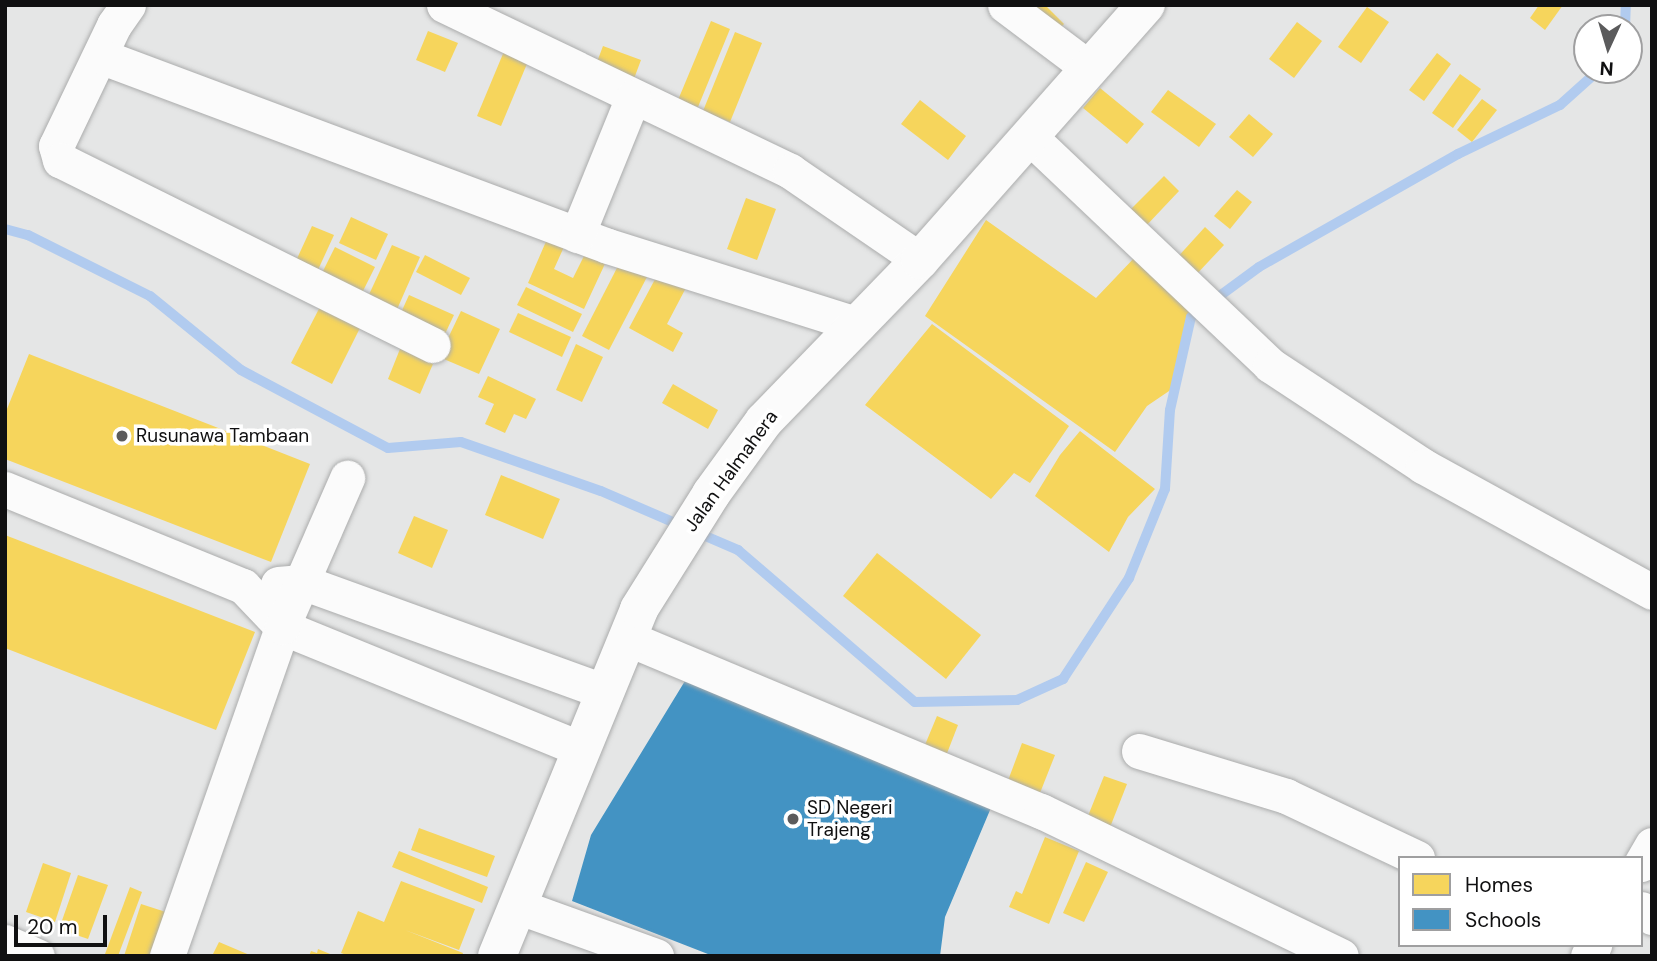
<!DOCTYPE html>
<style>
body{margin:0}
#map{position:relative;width:1657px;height:961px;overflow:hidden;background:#e5e6e6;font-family:"DM Sans",sans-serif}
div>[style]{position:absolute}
.homes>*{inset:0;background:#f6d55c}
.schools>*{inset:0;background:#4393c3}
.stream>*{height:10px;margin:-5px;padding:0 5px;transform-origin:5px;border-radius:5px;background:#b1cbef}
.roads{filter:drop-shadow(0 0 2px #abacac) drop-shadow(0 0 2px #abacac)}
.minor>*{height:35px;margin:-17.5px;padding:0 17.5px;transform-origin:17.5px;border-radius:17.5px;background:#fbfbfb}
.tertiary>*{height:38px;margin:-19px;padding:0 19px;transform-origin:19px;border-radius:19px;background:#fbfbfb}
.dots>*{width:19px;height:19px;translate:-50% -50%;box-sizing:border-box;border:4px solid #fff;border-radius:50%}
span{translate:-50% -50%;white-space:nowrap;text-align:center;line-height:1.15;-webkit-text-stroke:7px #fff;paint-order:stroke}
.poi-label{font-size:19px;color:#101011}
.left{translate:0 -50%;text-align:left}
.street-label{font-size:19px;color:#101011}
.frame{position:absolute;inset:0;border:7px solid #101011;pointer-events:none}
.legend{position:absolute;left:1398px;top:856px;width:245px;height:91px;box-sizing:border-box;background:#fff;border:2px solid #9f9fa0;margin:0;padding:9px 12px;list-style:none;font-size:21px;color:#101011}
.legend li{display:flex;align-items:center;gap:14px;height:35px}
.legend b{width:35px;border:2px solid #9f9fa0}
.north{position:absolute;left:1573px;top:14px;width:70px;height:70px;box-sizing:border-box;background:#fff;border:2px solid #9f9fa0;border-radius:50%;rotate:184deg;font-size:19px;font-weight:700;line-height:28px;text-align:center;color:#101011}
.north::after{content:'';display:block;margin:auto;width:24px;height:32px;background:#5b5b5c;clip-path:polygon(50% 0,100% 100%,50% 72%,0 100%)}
.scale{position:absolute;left:14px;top:915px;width:93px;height:32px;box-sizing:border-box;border:4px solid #101011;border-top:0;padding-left:9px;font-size:21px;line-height:24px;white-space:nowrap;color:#101011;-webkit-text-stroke:5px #fff;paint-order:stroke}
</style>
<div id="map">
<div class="homes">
<i style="clip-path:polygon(1024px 5px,1045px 5px,1064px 24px,1055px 33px)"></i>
<i style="clip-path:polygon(1539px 5px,1563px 5px,1545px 30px,1530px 18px)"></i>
<i style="clip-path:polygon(1367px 7px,1389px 22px,1361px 63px,1338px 47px)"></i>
<i style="clip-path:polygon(711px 21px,730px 29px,698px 107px,678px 100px)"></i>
<i style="clip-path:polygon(1297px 22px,1322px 41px,1294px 78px,1269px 59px)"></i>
<i style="clip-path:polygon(428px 31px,458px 43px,445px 72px,416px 60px)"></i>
<i style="clip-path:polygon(735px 32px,762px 43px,730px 122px,703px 111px)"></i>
<i style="clip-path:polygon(603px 46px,641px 60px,632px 84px,594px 70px)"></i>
<i style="clip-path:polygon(505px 49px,529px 59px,501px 126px,477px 116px)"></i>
<i style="clip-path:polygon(1437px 53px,1451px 64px,1424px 101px,1409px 90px)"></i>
<i style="clip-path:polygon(1460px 74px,1481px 89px,1453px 128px,1432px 113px)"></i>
<i style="clip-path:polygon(1100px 88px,1144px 124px,1127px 144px,1083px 108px)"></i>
<i style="clip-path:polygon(1168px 90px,1216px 124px,1199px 147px,1151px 112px)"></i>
<i style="clip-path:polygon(1482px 99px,1497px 110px,1472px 142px,1457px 130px)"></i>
<i style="clip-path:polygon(920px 100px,966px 136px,948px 160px,901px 124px)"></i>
<i style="clip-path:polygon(1249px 114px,1273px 134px,1253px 157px,1229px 137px)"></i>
<i style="clip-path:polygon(1164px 176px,1179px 191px,1145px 227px,1129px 211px)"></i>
<i style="clip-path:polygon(1237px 190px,1252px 202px,1230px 229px,1214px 216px)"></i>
<i style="clip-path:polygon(746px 198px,776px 209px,757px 260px,727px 249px)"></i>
<i style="clip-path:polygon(351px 217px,388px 234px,376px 260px,339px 243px)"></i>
<i style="clip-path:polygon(986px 220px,1096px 298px,1136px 256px,1191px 310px,1172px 389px,1147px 406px,1115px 452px,925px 316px)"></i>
<i style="clip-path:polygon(312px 226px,334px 235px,317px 272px,295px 263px)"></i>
<i style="clip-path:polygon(1205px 227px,1224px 245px,1194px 277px,1175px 260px)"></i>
<i style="clip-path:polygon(551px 230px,568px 238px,554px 269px,573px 278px,590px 244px,610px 253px,584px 309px,528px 283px)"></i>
<i style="clip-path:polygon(392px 245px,420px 257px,395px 314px,366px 301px)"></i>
<i style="clip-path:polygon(335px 247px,375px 267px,361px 295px,321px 275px)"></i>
<i style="clip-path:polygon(425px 255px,470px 278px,461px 295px,416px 272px)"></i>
<i style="clip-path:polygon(619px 264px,647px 277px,609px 350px,582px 336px)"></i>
<i style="clip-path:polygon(661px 268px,689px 282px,667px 324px,683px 333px,673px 352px,629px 328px)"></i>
<i style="clip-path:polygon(526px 287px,582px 314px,573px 332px,517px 305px)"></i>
<i style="clip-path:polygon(409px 295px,454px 315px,443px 338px,399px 317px)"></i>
<i style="clip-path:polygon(322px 303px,362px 324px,332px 384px,291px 363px)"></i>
<i style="clip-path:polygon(461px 311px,500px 329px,479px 374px,439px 357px)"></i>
<i style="clip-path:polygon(518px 313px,571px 337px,562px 357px,509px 332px)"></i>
<i style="clip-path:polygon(932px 324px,1069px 426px,1030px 483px,1014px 473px,991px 499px,865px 405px)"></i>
<i style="clip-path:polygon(576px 344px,603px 357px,582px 402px,556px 390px)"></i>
<i style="clip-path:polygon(400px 349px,433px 364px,420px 394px,388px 379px)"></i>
<i style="clip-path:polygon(29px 354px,310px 464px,271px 562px,5px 459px,5px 414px)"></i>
<i style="clip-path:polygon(488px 376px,536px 399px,526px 419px,514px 414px,505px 433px,485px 424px,494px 404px,478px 397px)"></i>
<i style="clip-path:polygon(673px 384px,718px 410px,708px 429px,662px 403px)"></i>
<i style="clip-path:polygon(1080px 431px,1155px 489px,1128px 517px,1109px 552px,1035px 496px,1060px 455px)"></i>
<i style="clip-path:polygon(501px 475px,560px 499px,543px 539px,485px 515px)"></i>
<i style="clip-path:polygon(414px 516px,448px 530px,432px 568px,398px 553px)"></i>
<i style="clip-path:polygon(5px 535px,255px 632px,216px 730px,5px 648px)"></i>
<i style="clip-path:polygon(877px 553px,981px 635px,946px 679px,843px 596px)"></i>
<i style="clip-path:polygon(937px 716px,958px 725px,944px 761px,922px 752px)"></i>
<i style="clip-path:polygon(1022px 743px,1055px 755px,1038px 798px,1006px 786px)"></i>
<i style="clip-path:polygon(1104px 776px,1127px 784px,1107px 835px,1084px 826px)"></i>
<i style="clip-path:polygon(419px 828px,495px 856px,487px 877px,411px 850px)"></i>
<i style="clip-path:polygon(1045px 837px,1079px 851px,1049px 924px,1009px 907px,1016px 891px,1022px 894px)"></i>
<i style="clip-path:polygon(399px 851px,488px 887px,482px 903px,392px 867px)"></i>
<i style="clip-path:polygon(1086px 862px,1108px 872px,1084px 922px,1063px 913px)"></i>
<i style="clip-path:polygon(43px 863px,71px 873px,55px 922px,26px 912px)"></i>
<i style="clip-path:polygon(78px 875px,108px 885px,88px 939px,59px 929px)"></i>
<i style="clip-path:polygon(401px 881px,475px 909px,459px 950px,405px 930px,463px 953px,462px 956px,349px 956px,341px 953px,358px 911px,384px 922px)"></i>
<i style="clip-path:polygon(130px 887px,142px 892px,118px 956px,110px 956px,105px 954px)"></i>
<i style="clip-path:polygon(141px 904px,172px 914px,158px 956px,124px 956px)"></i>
<i style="clip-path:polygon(219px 942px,252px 956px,212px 956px)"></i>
<i style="clip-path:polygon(318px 949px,335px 956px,309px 956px,311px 951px,317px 953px)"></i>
</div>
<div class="schools">
<i style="clip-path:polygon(688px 676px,993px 803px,945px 917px,940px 956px,713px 956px,572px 901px,591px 835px)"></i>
</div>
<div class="stream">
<i style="left:1625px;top:28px;width:23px;rotate:-88deg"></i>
<i style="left:5px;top:229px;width:24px;rotate:15deg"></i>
<i style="left:28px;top:235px;width:136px;rotate:26.6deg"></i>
<i style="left:150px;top:296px;width:117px;rotate:39.1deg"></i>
<i style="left:241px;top:370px;width:166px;rotate:28deg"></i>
<i style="left:388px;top:448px;width:73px;rotate:-4.7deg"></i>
<i style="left:461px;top:442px;width:148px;rotate:19.3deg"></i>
<i style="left:601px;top:491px;width:88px;rotate:23.4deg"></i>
<i style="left:696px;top:532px;width:46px;rotate:23.2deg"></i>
<i style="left:738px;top:550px;width:233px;rotate:40.7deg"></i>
<i style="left:915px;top:702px;width:102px;rotate:-1.1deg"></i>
<i style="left:1017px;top:700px;width:51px;rotate:-24.5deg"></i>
<i style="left:1063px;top:679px;width:121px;rotate:-56.8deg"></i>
<i style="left:1129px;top:578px;width:96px;rotate:-68deg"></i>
<i style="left:1165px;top:489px;width:79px;rotate:-86.4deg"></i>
<i style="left:1170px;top:410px;width:95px;rotate:-77.3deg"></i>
<i style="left:1191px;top:317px;width:84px;rotate:-36.3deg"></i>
<i style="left:1259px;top:267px;width:229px;rotate:-29.6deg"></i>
<i style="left:1458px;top:154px;width:113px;rotate:-25.7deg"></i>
<i style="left:1560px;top:105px;width:52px;rotate:-41.9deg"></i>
</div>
<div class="roads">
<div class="minor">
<i style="left:128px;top:5px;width:24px;rotate:125deg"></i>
<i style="left:114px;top:25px;width:134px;rotate:115.6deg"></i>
<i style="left:56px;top:146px;width:15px;rotate:74deg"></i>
<i style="left:60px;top:160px;width:416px;rotate:26.4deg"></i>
<i style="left:444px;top:5px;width:384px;rotate:25.6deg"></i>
<i style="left:790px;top:171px;width:158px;rotate:34.4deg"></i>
<i style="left:1005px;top:5px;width:106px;rotate:37deg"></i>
<i style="left:100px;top:56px;width:542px;rotate:20.51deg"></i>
<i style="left:608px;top:246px;width:262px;rotate:17.5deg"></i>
<i style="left:1030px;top:137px;width:331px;rotate:43.5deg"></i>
<i style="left:1270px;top:365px;width:183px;rotate:33.4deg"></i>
<i style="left:1423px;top:466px;width:261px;rotate:28.8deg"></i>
<i style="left:577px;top:235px;width:149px;rotate:-67.9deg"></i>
<i style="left:5px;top:489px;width:257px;rotate:22.2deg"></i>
<i style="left:243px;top:586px;width:57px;rotate:46.4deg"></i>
<i style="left:282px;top:627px;width:323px;rotate:22.2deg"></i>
<i style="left:278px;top:584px;width:24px;rotate:-5deg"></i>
<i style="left:302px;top:582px;width:323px;rotate:19.9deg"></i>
<i style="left:627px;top:638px;width:449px;rotate:22.7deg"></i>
<i style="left:1041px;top:811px;width:333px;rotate:25.8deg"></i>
<i style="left:1139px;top:751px;width:154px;rotate:17deg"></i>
<i style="left:1286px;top:796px;width:145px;rotate:25.3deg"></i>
<i style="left:1641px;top:864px;width:22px;rotate:-60deg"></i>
<i style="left:517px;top:906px;width:148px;rotate:19.8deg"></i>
<i style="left:1641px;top:909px;width:14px;rotate:36deg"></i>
<i style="left:5px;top:942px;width:35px;rotate:24deg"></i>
<i style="left:167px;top:956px;width:349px;rotate:-70.7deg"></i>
<i style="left:282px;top:627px;width:163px;rotate:-66.4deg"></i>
<i style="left:1588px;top:956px;width:13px;rotate:-61deg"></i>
</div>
<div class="tertiary">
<i style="left:497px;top:956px;width:375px;rotate:-67.7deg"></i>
<i style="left:639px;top:609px;width:136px;rotate:-57.9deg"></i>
<i style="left:711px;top:494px;width:90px;rotate:-54deg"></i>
<i style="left:764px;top:421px;width:224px;rotate:-45.9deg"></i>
<i style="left:920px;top:260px;width:341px;rotate:-48.5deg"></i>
</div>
</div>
<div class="dots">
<i style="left:122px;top:436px;background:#5b5b5c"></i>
<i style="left:793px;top:819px;background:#5b5b5c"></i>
</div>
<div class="poi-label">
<span class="left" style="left:136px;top:436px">Rusunawa Tambaan</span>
<span class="left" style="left:807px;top:819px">SD Negeri<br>Trajeng</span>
</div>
<div class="street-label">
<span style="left:731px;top:471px;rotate:-54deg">Jalan Halmahera</span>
</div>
<div class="frame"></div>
<ul class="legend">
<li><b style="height:19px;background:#f6d55c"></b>Homes</li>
<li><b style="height:19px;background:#4393c3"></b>Schools</li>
</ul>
<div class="north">N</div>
<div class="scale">20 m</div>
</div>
